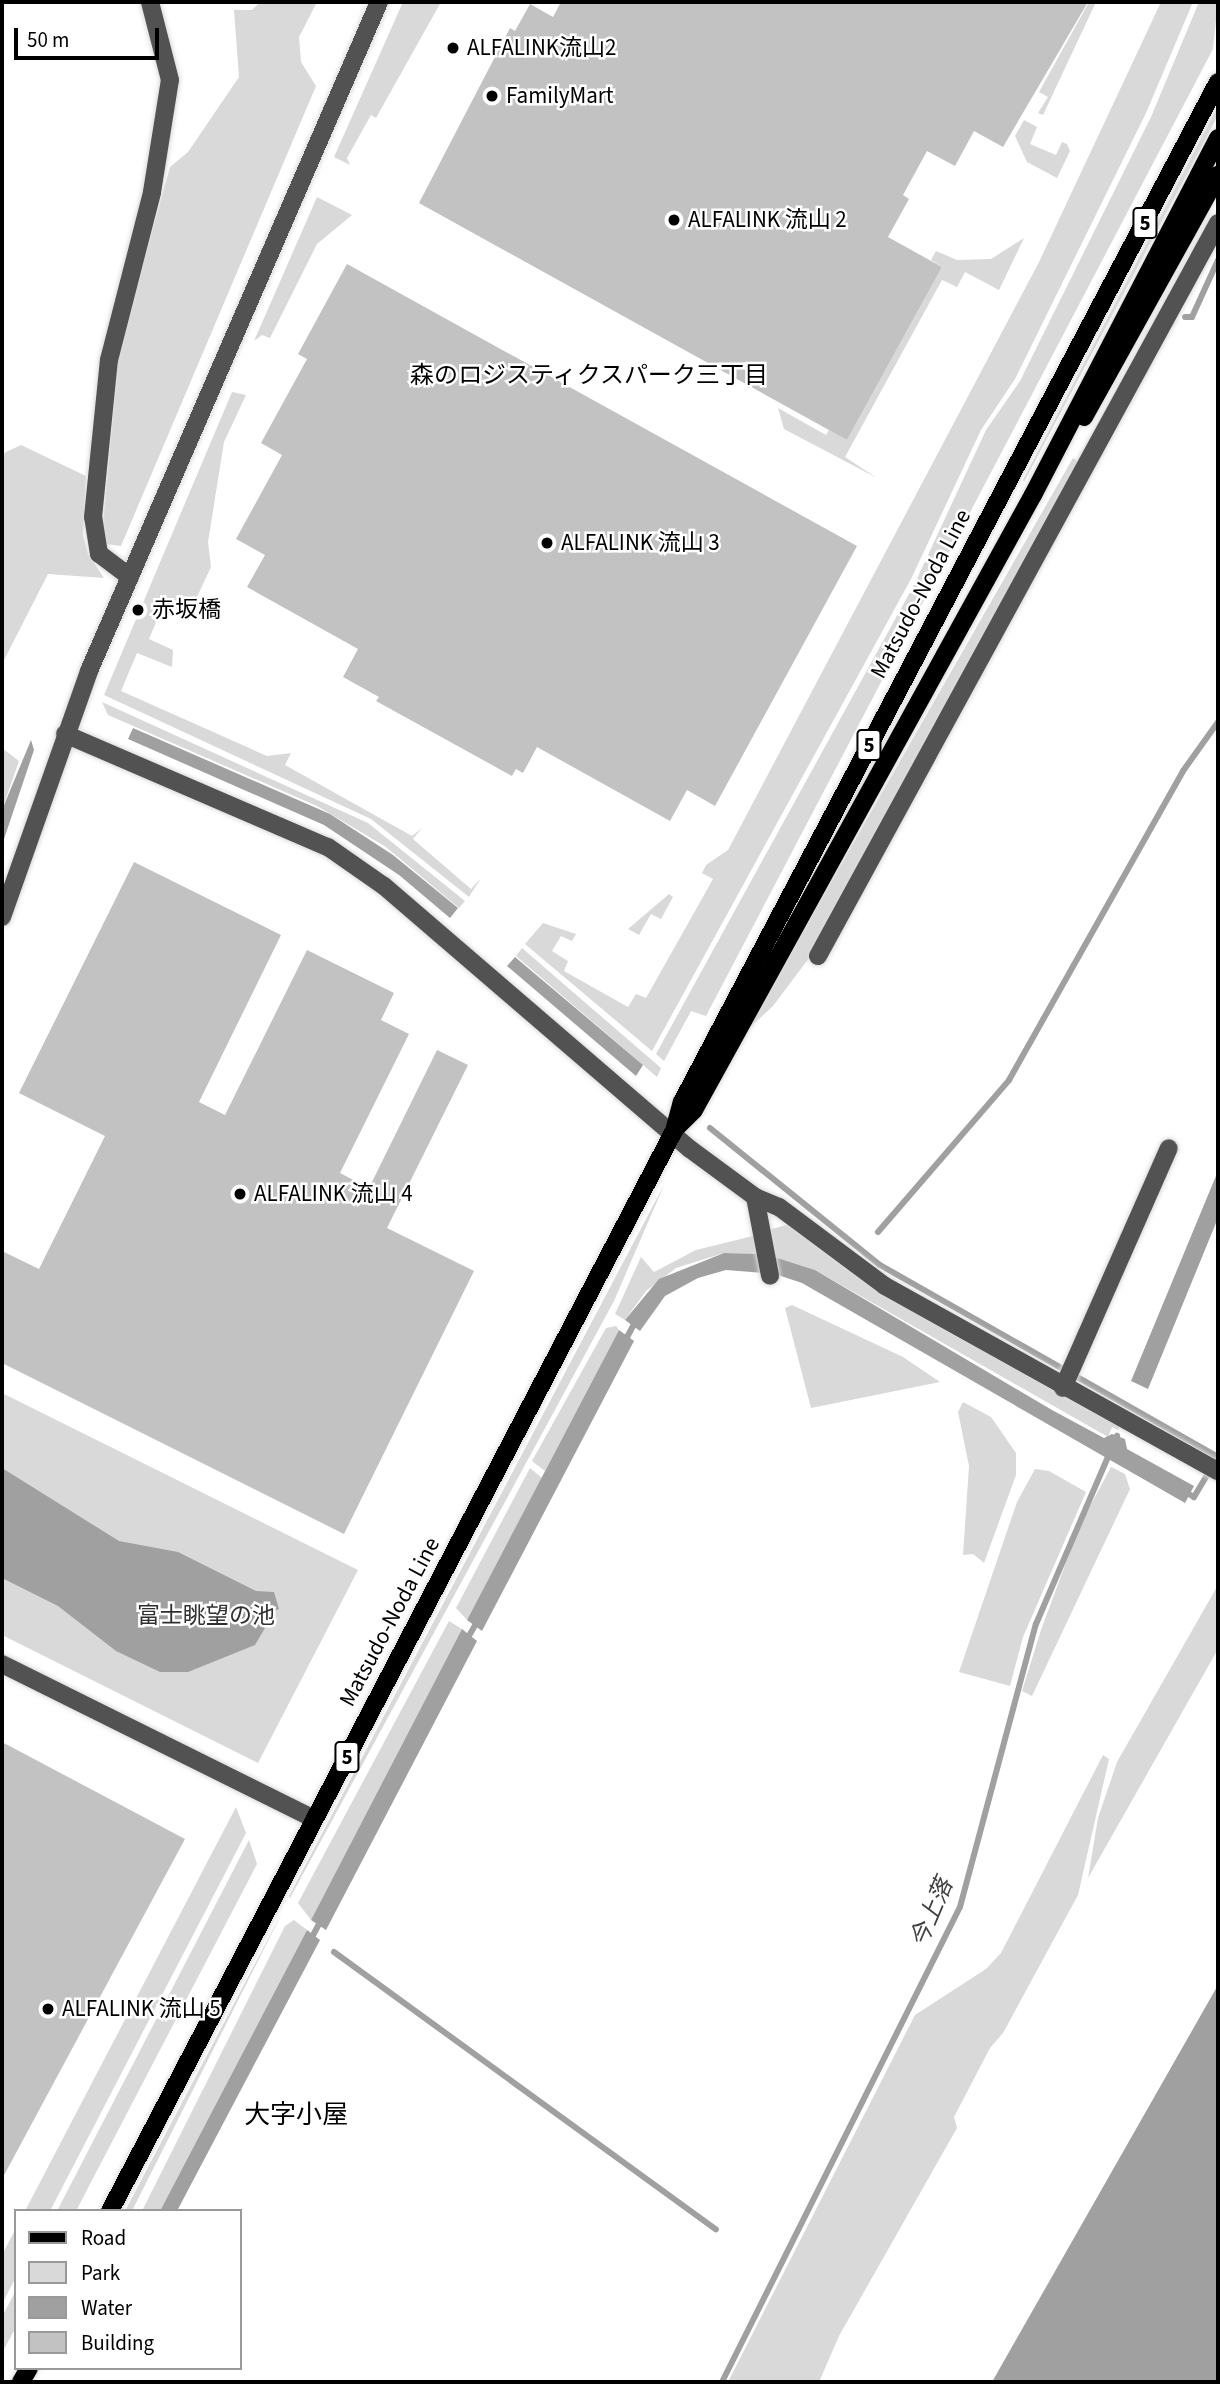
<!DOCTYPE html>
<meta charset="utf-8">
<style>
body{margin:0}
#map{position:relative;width:1220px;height:2384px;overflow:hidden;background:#fff;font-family:"Source Sans 3","Noto Sans JP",sans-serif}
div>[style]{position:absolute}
.green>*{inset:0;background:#d9d9d9}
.water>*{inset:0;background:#a0a0a0}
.stream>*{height:6px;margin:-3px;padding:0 3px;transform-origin:3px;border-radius:3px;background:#a0a0a0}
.building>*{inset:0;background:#c2c2c2}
.roads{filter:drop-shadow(0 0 2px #dbdbdb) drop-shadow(0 0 2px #dbdbdb)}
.minor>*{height:18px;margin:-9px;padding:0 9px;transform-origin:9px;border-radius:9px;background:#525252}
.major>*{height:18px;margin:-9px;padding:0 9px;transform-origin:9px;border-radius:9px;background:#000}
.dots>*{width:19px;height:19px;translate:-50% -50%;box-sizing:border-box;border:4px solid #fff;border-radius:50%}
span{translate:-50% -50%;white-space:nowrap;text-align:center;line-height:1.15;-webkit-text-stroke:5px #fff;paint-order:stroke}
.shield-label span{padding:2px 5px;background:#fff;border:2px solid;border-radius:5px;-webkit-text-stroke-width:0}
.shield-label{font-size:21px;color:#000;font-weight:700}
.poi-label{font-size:23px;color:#000}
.left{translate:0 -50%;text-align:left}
.street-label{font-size:23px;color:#000}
.park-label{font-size:23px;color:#303030}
.neighbourhood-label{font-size:24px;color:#000}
.water-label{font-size:24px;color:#414141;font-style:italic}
.quarter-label{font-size:26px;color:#000}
.frame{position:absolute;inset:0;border:4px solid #000;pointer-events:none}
.legend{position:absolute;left:14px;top:2209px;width:228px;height:161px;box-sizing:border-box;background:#fff;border:2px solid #999;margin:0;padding:9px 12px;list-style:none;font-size:21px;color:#000}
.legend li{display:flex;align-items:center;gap:14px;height:35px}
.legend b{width:35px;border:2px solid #999}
.scale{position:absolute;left:14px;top:28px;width:145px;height:32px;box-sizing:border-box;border:4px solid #000;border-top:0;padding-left:9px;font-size:21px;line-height:24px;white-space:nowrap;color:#000;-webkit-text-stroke:5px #fff;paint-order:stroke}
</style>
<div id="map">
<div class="green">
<i style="clip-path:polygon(260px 2px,317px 2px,299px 37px,301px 62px,316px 86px,121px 546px,106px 544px,103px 524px,119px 352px,170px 167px,188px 152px,239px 77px,234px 10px,252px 10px)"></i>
<i style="clip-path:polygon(403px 2px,441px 2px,376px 118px,371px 115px,347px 158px,350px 165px,334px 157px)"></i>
<i style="clip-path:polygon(1089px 2px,1096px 2px,1043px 115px,1038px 113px,1048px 97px,1039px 92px)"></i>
<i style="clip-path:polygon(1161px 2px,1193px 2px,1146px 113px,1015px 379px,981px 430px,911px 579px,652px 1051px,525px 944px,543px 923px,576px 934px,572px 941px,561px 936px,552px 951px,568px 961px,564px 971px,628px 1007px,636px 994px,646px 998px,713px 879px,702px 873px,706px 865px,728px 850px,1039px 262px)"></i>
<i style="clip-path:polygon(1199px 2px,1218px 2px,1213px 49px,706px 1016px,691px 1011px,664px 1061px,656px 1054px,915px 583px,986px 430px,1020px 381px,1151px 117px)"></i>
<i style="clip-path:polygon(1218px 106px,1217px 117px,1024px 482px,1023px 480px)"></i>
<i style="clip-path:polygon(1024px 120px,1037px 127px,1030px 144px,1056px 155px,1062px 142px,1067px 144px,1070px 151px,1057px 178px,1027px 162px,1015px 136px)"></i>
<i style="clip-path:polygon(317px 197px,352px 215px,317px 244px,270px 338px,262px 335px,254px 341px)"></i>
<i style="clip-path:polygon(1024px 238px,999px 290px,965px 272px,957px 287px,942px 280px,845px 457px,877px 478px,784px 429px,778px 408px,826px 435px,829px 430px,847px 440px,942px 267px,931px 260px,936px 251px,957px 260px,991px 259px)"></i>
<i style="clip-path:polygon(232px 392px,246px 395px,224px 442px,208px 542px,211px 567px,189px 614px,164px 603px,149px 639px,173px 650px,172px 667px,137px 653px,121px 691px,267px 756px,291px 753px,285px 765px,412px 836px,422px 828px,413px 839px,471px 889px,481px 878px,469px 897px,371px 819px,104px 695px)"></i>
<i style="clip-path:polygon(21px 445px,86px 476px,83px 535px,88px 554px,104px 578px,48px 574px,2px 664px,2px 454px)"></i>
<i style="clip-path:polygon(1073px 458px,1080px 463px,809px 958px,773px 1006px,746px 1031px)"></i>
<i style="clip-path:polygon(102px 702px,368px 823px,465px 901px,459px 908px,386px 847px,317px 806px,108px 715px)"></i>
<i style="clip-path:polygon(2px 748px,19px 761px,2px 810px)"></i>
<i style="clip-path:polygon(669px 894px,673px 897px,661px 919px,651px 914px,639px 935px,628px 929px)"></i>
<i style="clip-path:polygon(522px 948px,661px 1068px,657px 1077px,516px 956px)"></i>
<i style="clip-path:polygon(665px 1183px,614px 1301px,290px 1898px,289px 1896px)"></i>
<i style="clip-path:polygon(793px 1223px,1120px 1425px,1118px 1430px,1112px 1427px,1108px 1437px,815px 1270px,771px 1256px,768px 1230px)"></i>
<i style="clip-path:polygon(757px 1235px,760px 1254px,724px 1253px,676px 1268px,646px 1291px,625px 1320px,615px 1314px,641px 1257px,654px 1272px,696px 1250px)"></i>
<i style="clip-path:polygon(792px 1305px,903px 1357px,940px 1382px,811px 1408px,785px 1308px)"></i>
<i style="clip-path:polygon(616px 1326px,619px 1330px,545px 1471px,532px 1461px,606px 1328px)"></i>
<i style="clip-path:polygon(2px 1393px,358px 1570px,258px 1763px,2px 1635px)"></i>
<i style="clip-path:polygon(963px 1402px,991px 1417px,1016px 1453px,1016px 1475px,984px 1563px,973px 1554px,963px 1555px,969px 1466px,958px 1412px)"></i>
<i style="clip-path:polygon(1111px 1467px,1125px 1474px,1130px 1489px,1032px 1696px,1022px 1691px,1041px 1630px,1080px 1525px)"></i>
<i style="clip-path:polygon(530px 1468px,542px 1478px,467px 1620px,456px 1608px)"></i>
<i style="clip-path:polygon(1035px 1469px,1049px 1471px,1086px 1492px,1023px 1637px,1010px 1686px,959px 1672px,1017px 1502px)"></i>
<i style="clip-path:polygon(1218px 1585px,1218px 1649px,1088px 1878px,1098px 1818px,1117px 1762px)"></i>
<i style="clip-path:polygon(449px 1621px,462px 1629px,311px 1920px,298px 1903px)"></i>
<i style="clip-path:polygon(1103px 1755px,1109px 1759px,1078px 1895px,1003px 2033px,990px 2048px,954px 2117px,957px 2128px,839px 2336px,819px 2382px,728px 2382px,915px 2015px,986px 1969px,1001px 1953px)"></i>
<i style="clip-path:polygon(236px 1807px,246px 1833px,50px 2211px,25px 2211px)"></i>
<i style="clip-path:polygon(249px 1840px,257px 1864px,76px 2211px,57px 2211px)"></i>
<i style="clip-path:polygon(279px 1919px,132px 2211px,125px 2211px,278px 1920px)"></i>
<i style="clip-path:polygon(294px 1920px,307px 1930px,160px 2211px,142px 2211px,285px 1926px)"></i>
<i style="clip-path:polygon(16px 2228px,16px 2277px,2px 2304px,2px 2255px)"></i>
<i style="clip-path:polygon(16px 2290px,16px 2327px,2px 2353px,2px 2317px)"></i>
</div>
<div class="water">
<i style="clip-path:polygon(133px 728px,330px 814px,393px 855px,458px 908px,450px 918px,399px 875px,324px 825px,128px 739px)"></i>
<i style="clip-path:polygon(31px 740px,34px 750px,2px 845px,2px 810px)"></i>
<i style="clip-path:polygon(515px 957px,643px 1065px,636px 1076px,507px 966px)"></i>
<i style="clip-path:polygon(1218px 1171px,1218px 1218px,1148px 1389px,1131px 1381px)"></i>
<i style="clip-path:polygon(724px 1253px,760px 1254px,765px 1273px,726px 1270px,698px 1278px,665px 1296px,640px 1331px,625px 1320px,659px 1279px)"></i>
<i style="clip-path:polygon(771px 1256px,815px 1270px,1052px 1410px,1104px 1438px,1112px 1434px,1125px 1439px,1127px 1449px,1194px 1486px,1185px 1503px,802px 1283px,775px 1274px)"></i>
<i style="clip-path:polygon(619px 1330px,634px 1341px,482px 1631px,467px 1620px)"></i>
<i style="clip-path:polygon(2px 1468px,119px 1541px,178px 1552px,256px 1591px,274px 1592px,279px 1609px,264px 1615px,265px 1628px,255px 1645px,188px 1672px,160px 1672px,116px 1651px,58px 1606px,2px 1578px)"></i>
<i style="clip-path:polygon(462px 1629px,477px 1641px,326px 1930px,311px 1920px)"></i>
<i style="clip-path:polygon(307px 1930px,320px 1940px,177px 2211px,160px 2211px)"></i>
<i style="clip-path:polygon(1218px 1985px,1218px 2382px,992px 2382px)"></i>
</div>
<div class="stream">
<i style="left:1185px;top:317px;width:7px"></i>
<i style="left:1192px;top:317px;width:63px;rotate:-65.5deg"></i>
<i style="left:710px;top:1128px;width:218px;rotate:38.9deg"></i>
<i style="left:880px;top:1265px;width:389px;rotate:29.6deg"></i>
<i style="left:1218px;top:1457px;width:47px;rotate:121deg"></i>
<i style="left:1194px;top:1497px;width:14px;rotate:-150deg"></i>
<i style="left:878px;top:1232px;width:201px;rotate:-49.2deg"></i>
<i style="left:1009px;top:1080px;width:355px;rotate:-60.6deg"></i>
<i style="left:1183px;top:771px;width:60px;rotate:-54.5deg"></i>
<i style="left:625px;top:1341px;width:24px;rotate:-62deg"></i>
<i style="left:466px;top:1641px;width:24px;rotate:-60deg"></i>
<i style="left:311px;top:1939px;width:24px;rotate:-62deg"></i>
<i style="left:334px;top:1952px;width:472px;rotate:36deg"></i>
<i style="left:722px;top:2382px;width:531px;rotate:-63.39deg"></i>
<i style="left:960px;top:1907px;width:293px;rotate:-75deg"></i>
<i style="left:1036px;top:1624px;width:205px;rotate:-66.7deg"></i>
</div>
<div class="building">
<i style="clip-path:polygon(561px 2px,1088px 2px,1003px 147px,974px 131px,955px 166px,927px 151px,903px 195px,909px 199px,888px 237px,942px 267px,847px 440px,419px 203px,510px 28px,515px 31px,530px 4px,553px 17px)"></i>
<i style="clip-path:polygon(347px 264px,857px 546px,715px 806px,687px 790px,670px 821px,537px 747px,523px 773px,516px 769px,512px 776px,376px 701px,379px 697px,343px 677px,358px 649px,247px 587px,265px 555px,236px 539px,282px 455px,261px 443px,307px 359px,298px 354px)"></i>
<i style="clip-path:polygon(134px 862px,281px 935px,199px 1102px,225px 1115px,307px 950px,394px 993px,381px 1020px,409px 1034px,340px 1173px,369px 1188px,437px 1050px,468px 1065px,387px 1228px,474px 1271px,344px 1534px,2px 1363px,2px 1251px,39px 1269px,105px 1136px,19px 1093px)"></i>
<i style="clip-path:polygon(2px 1742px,185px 1839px,2px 2179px)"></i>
</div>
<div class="roads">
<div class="minor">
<i style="left:130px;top:577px;width:39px;rotate:-143deg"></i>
<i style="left:99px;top:554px;width:37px;rotate:-99deg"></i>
<i style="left:93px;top:517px;width:158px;rotate:-84.2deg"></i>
<i style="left:109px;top:360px;width:173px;rotate:-75.6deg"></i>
<i style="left:152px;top:192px;width:113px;rotate:-80.9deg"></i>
<i style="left:170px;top:80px;width:81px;rotate:-104.4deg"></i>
<i style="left:65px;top:734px;width:286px;rotate:23.3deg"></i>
<i style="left:328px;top:847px;width:68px;rotate:34.9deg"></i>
<i style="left:384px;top:886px;width:403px;rotate:40.7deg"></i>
<i style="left:690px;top:1149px;width:81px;rotate:36.4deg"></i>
<i style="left:755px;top:1197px;width:26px;rotate:23deg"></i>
<i style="left:779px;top:1207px;width:132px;rotate:36.7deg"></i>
<i style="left:885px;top:1286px;width:381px;rotate:29.1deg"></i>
<i style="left:2px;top:917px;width:261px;rotate:-70.5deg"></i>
<i style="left:89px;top:671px;width:729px;rotate:-66.56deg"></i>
<i style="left:818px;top:956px;width:835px;rotate:-61.38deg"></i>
<i style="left:755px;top:1197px;width:80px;rotate:79.2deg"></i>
<i style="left:1063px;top:1388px;width:262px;rotate:-66.2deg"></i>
<i style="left:2px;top:1664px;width:348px;rotate:26.4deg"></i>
</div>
<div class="major">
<i style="left:1084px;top:417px;width:277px;rotate:-61deg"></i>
<i style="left:676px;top:1128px;width:25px;rotate:-45deg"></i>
<i style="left:694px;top:1110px;width:702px;rotate:-61.14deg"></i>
<i style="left:1033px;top:495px;width:402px;rotate:-62.6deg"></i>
<i style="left:110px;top:2211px;width:1218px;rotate:-62.43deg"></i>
<i style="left:674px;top:1131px;width:30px;rotate:-75deg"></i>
<i style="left:682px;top:1102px;width:1152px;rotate:-62.28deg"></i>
<i style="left:21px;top:2382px;width:16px;rotate:-60deg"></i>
</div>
</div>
<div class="dots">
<i style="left:453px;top:48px;background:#000"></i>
<i style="left:492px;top:96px;background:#000"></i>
<i style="left:674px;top:220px;background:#000"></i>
<i style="left:547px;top:543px;background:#000"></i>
<i style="left:138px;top:610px;background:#000"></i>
<i style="left:240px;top:1194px;background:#000"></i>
<i style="left:48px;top:2009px;background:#000"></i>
</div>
<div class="shield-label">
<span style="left:1145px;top:223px">5</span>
<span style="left:869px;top:745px">5</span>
<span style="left:347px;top:1757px">5</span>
</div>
<div class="poi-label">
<span class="left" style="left:467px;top:48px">ALFALINK流山2</span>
<span class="left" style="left:506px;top:96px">FamilyMart</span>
<span class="left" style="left:688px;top:220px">ALFALINK 流山 2</span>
<span class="left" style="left:561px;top:543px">ALFALINK 流山 3</span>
<span class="left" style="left:152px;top:610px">赤坂橋</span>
<span class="left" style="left:254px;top:1194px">ALFALINK 流山 4</span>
<span class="left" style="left:62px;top:2009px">ALFALINK 流山 5</span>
</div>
<div class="street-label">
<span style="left:921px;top:594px;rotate:-62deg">Matsudo-Noda Line</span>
<span style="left:390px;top:1622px;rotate:-62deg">Matsudo-Noda Line</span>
</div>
<div class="park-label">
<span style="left:206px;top:1616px">富士眺望の池</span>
</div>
<div class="neighbourhood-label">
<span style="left:589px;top:376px">森のロジスティクスパーク三丁目</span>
</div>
<div class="water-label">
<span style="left:932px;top:1913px;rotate:-67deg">今上落</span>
</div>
<div class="quarter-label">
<span style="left:296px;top:2115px">大字小屋</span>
</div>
<div class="frame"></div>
<ul class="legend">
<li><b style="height:9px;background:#000"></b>Road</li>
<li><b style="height:19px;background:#d9d9d9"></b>Park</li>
<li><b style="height:19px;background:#a0a0a0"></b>Water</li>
<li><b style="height:19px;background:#c2c2c2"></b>Building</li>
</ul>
<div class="scale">50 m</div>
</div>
